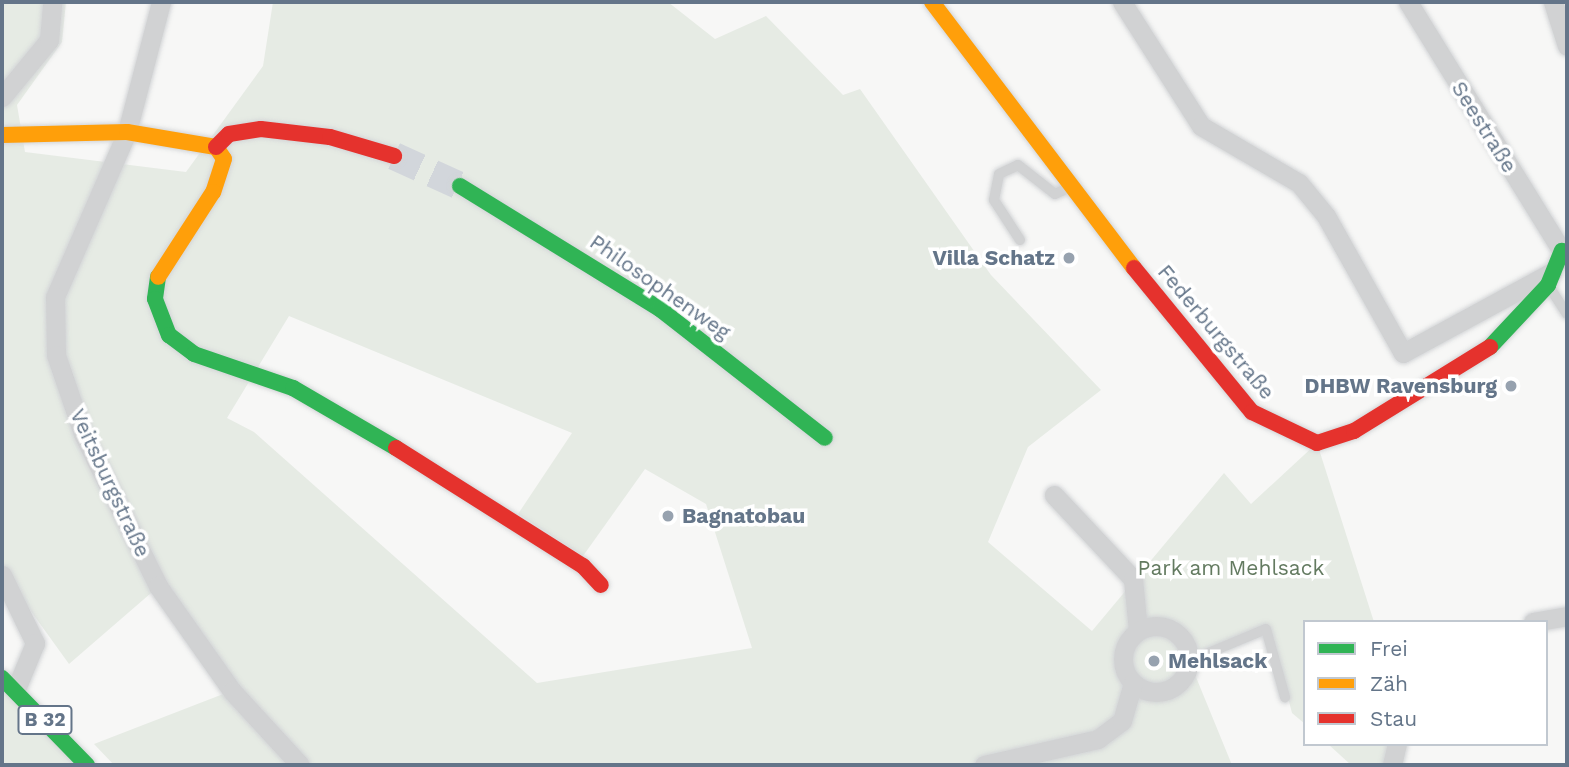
<!DOCTYPE html>
<meta charset="utf-8">
<style>
body{margin:0}
#map{position:relative;width:1569px;height:767px;overflow:hidden;background:#f7f7f6;font-family:"Work Sans",sans-serif}
div>[style]{position:absolute}
.green>*{inset:0;background:#e6ebe4}
.secondary-tunnel>*{height:28px;margin-top:-14px;transform-origin:0;background:repeating-linear-gradient(90deg,#d2d6db 0 28px,transparent 0 42px)}
.roads{filter:drop-shadow(0 0 2px #d3d5d7) drop-shadow(0 0 2px #d3d5d7)}
.lane>*{height:10px;margin:-5px;padding:0 5px;transform-origin:5px;border-radius:5px;background:#d1d2d3}
.street>*{height:19px;margin:-9.5px;padding:0 9.5px;transform-origin:9.5px;border-radius:9.5px;background:#d1d2d3}
.street>.ring{margin:-9.5px;padding:0;box-sizing:content-box;background:none;border:19px solid #d1d2d3;border-radius:50%}
.fast>*{height:16px;margin:-8px;padding:0 8px;transform-origin:8px;border-radius:8px;background:#30b455}
.slow>*{height:16px;margin:-8px;padding:0 8px;transform-origin:8px;border-radius:8px;background:#ff9f0a}
.jam>*{height:16px;margin:-8px;padding:0 8px;transform-origin:8px;border-radius:8px;background:#e5322d}
.dots>*{width:19px;height:19px;translate:-50% -50%;box-sizing:border-box;border:4px solid #fff;border-radius:50%}
span{translate:-50% -50%;white-space:nowrap;text-align:center;line-height:1.15;-webkit-text-stroke:7px #fff;paint-order:stroke}
.shield-label span{padding:2px 5px;background:#fff;border:2px solid;border-radius:5px;-webkit-text-stroke-width:0}
.shield-label{font-size:19px;color:#647589;font-weight:700}
.street-label{font-size:21px;color:#647589}
.poi-label{font-size:21px;color:#647589;font-weight:700}
.right{translate:-100% -50%;text-align:right}
.left{translate:0 -50%;text-align:left}
.park-label{font-size:21px;color:#637a60}
.frame{position:absolute;inset:0;border:4px solid #647589;pointer-events:none}
.legend{position:absolute;left:1303px;top:620px;width:245px;height:126px;box-sizing:border-box;background:#fff;border:2px solid #c1c8d0;margin:0;padding:9px 12px;list-style:none;font-size:21px;color:#647589}
.legend li{display:flex;align-items:center;gap:14px;height:35px}
.legend b{width:35px;border:2px solid #c1c8d0}
</style>
<div id="map">
<div class="green">
<i style="clip-path:polygon(evenodd,2px 2px,66px 2px,62px 42px,17px 105px,25px 152px,186px 172px,263px 66px,273px 2px,668px 2px,715px 39px,766px 16px,843px 95px,860px 89px,991px 275px,1101px 390px,1028px 447px,988px 542px,1092px 631px,1224px 473px,1251px 504px,1317px 443px,1374px 622px,1305px 622px,1305px 724px,1292px 713px,1269px 625px,1189px 660px,1232px 765px,114px 765px,94px 744px,231px 691px,158px 587px,69px 664px,2px 571px,2px 2px,289px 316px,572px 433px,518px 514px,583px 556px,645px 469px,706px 504px,752px 648px,537px 683px,254px 432px,227px 418px,289px 316px)"></i>
<i style="clip-path:polygon(2px 678px,80px 765px,2px 765px)"></i>
<i style="clip-path:polygon(1328px 744px,1390px 744px,1385px 765px,1351px 765px)"></i>
</div>
<div class="secondary-tunnel">
<i style="left:394px;top:156px;width:72px;rotate:24.4deg"></i>
</div>
<div class="roads">
<div class="lane">
<i style="left:1020px;top:240px;width:48px;rotate:-123deg"></i>
<i style="left:994px;top:200px;width:26px;rotate:-79deg"></i>
<i style="left:999px;top:174px;width:21px;rotate:-25deg"></i>
<i style="left:1018px;top:165px;width:47px;rotate:38.1deg"></i>
<i style="left:1055px;top:194px;width:10px;rotate:-24deg"></i>
<i style="left:1550px;top:288px;width:31px;rotate:57deg"></i>
<i style="left:1189px;top:661px;width:83px;rotate:-22.6deg"></i>
<i style="left:1266px;top:629px;width:71px;rotate:74.4deg"></i>
</div>
<div class="street">
<i style="left:161px;top:2px;width:134px;rotate:104.7deg"></i>
<i style="left:127px;top:132px;width:180px;rotate:113.6deg"></i>
<i style="left:55px;top:297px;width:58px;rotate:89deg"></i>
<i style="left:56px;top:355px;width:83px;rotate:71.1deg"></i>
<i style="left:83px;top:434px;width:169px;rotate:63.7deg"></i>
<i style="left:158px;top:586px;width:128px;rotate:54.8deg"></i>
<i style="left:232px;top:691px;width:100px;rotate:47.4deg"></i>
<i style="left:1122px;top:2px;width:147px;rotate:57.5deg"></i>
<i style="left:1201px;top:126px;width:113px;rotate:30.2deg"></i>
<i style="left:1299px;top:183px;width:43px;rotate:50.7deg"></i>
<i style="left:1326px;top:216px;width:157px;rotate:60.7deg"></i>
<i style="left:1403px;top:353px;width:170px;rotate:-28.5deg"></i>
<i style="left:1408px;top:2px;width:302px;rotate:58.3deg"></i>
<i style="left:1553px;top:2px;width:46px;rotate:72.3deg"></i>
<i style="left:2px;top:97px;width:74px;rotate:-50.5deg"></i>
<i style="left:49px;top:40px;width:38px;rotate:-85deg"></i>
<i style="left:1054px;top:495px;width:115px;rotate:46.8deg"></i>
<i style="left:1133px;top:579px;width:52px;rotate:84.5deg"></i>
<i style="left:2px;top:575px;width:76px;rotate:64.1deg"></i>
<i style="left:35px;top:643px;width:50px;rotate:112.4deg"></i>
<i style="left:1533px;top:622px;width:35px;rotate:-10deg"></i>
<i class="ring" style="left:1123px;top:626px;width:47px;height:47px"></i>
<i style="left:984px;top:765px;width:117px;rotate:-12.8deg"></i>
<i style="left:1098px;top:739px;width:30px;rotate:-37deg"></i>
<i style="left:1122px;top:721px;width:40px;rotate:-74deg"></i>
<i style="left:1392px;top:765px;width:22px;rotate:-77deg"></i>
</div>
<div class="fast">
<i style="left:460px;top:186px;width:235px;rotate:31.6deg"></i>
<i style="left:660px;top:309px;width:209px;rotate:38deg"></i>
<i style="left:158px;top:277px;width:22px;rotate:98deg"></i>
<i style="left:155px;top:299px;width:39px;rotate:69deg"></i>
<i style="left:169px;top:335px;width:31px;rotate:37deg"></i>
<i style="left:194px;top:354px;width:105px;rotate:19deg"></i>
<i style="left:293px;top:388px;width:119px;rotate:30.2deg"></i>
<i style="left:1490px;top:347px;width:85px;rotate:-46.9deg"></i>
<i style="left:1548px;top:285px;width:37px;rotate:-68deg"></i>
<i style="left:2px;top:678px;width:122px;rotate:45.7deg"></i>
</div>
<div class="slow">
<i style="left:932px;top:2px;width:334px;rotate:52.8deg"></i>
<i style="left:2px;top:135px;width:125px;rotate:-1.4deg"></i>
<i style="left:127px;top:132px;width:90px;rotate:9.6deg"></i>
<i style="left:216px;top:147px;width:14px;rotate:56deg"></i>
<i style="left:224px;top:159px;width:35px;rotate:108deg"></i>
<i style="left:213px;top:192px;width:101px;rotate:122.9deg"></i>
</div>
<div class="jam">
<i style="left:216px;top:147px;width:18px;rotate:-45deg"></i>
<i style="left:229px;top:134px;width:32px;rotate:-9deg"></i>
<i style="left:261px;top:129px;width:69px;rotate:6.6deg"></i>
<i style="left:330px;top:137px;width:67px;rotate:16.5deg"></i>
<i style="left:1134px;top:268px;width:186px;rotate:50.7deg"></i>
<i style="left:1252px;top:412px;width:72px;rotate:25.5deg"></i>
<i style="left:1317px;top:443px;width:39px;rotate:-18deg"></i>
<i style="left:1354px;top:431px;width:160px;rotate:-31.7deg"></i>
<i style="left:396px;top:448px;width:221px;rotate:32.3deg"></i>
<i style="left:583px;top:566px;width:26px;rotate:47deg"></i>
</div>
</div>
<div class="dots">
<i style="left:1069px;top:258px;background:#97a2af"></i>
<i style="left:1511px;top:386px;background:#97a2af"></i>
<i style="left:668px;top:516px;background:#97a2af"></i>
<i style="left:1154px;top:661px;background:#97a2af"></i>
</div>
<div class="shield-label">
<span style="left:45px;top:720px">B 32</span>
</div>
<div class="street-label">
<span style="left:1484px;top:127px;rotate:58deg">Seestraße</span>
<span style="left:660px;top:287px;rotate:35deg">Philosophenweg</span>
<span style="left:1216px;top:332px;rotate:50deg">Federburgstraße</span>
<span style="left:110px;top:483px;rotate:65deg">Veitsburgstraße</span>
</div>
<div class="poi-label">
<span class="right" style="left:1055px;top:258px">Villa Schatz</span>
<span class="right" style="left:1497px;top:386px">DHBW Ravensburg</span>
<span class="left" style="left:682px;top:516px">Bagnatobau</span>
<span class="left" style="left:1168px;top:661px">Mehlsack</span>
</div>
<div class="park-label">
<span style="left:1231px;top:568px">Park am Mehlsack</span>
</div>
<div class="frame"></div>
<ul class="legend">
<li><b style="height:9px;background:#30b455"></b>Frei</li>
<li><b style="height:9px;background:#ff9f0a"></b>Zäh</li>
<li><b style="height:9px;background:#e5322d"></b>Stau</li>
</ul>
</div>
